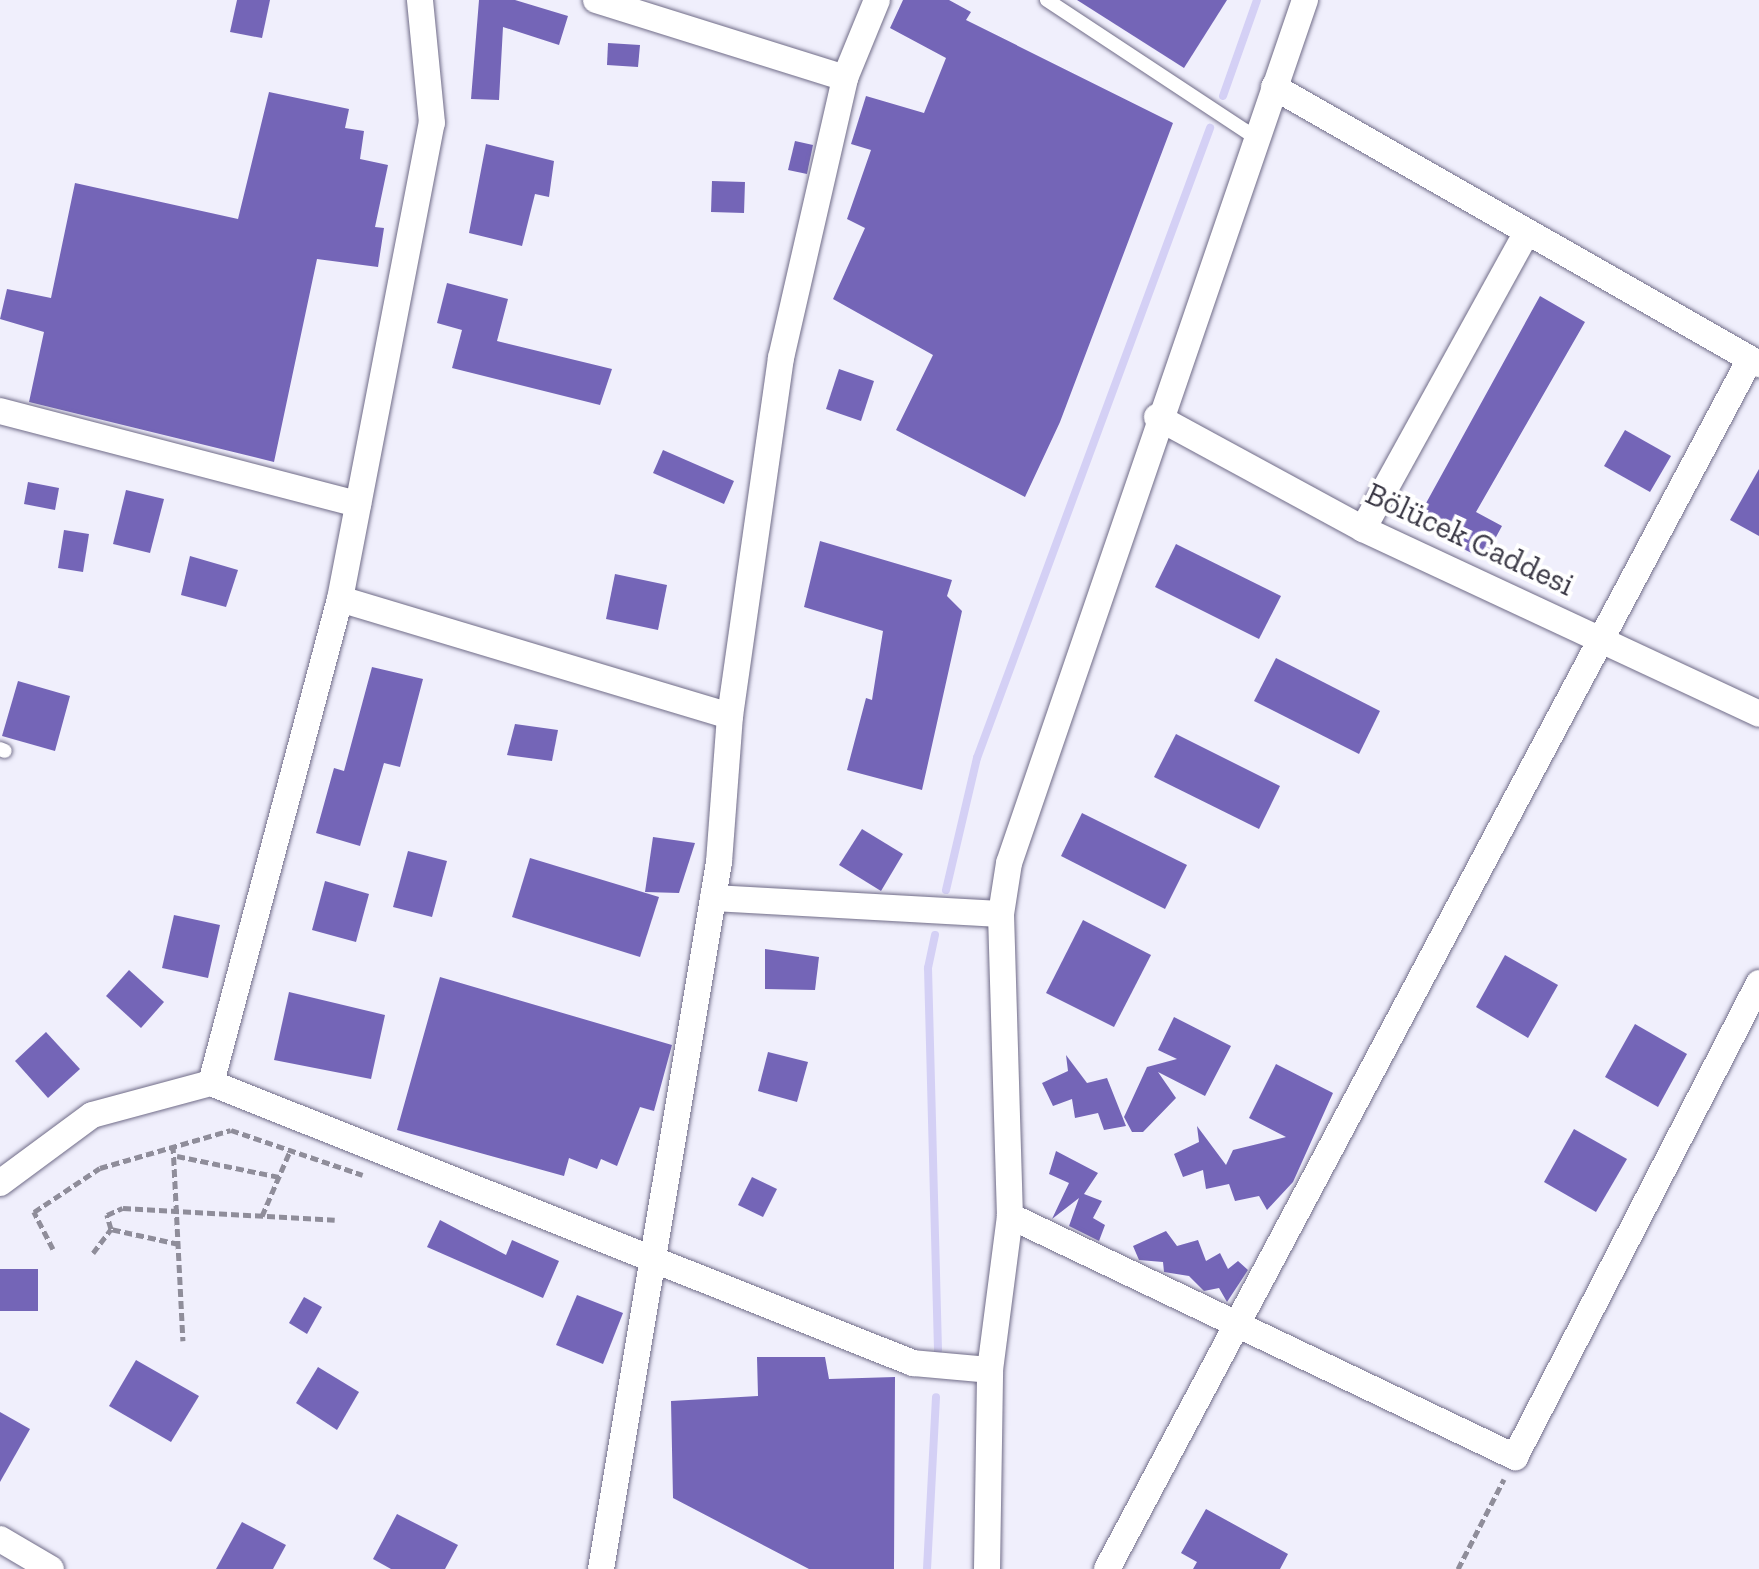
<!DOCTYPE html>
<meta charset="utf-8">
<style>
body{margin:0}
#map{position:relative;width:1759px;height:1569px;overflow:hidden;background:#f0effc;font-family:"Zilla Slab",serif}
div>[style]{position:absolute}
.stream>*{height:8px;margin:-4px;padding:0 4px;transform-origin:4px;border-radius:4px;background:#d4d0f5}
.building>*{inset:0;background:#7465b7}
.path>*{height:5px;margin-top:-2.5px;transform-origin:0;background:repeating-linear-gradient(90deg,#8f8d9a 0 8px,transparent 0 12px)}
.roads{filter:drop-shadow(0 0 2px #706c88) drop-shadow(0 0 2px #706c88)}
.service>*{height:14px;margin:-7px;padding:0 7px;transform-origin:7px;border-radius:7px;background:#fff}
.minor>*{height:26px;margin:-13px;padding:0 13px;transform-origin:13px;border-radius:13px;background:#fff}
span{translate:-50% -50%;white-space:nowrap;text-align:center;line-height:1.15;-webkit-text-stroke:8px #fff;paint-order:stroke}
.street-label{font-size:32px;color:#3c3a47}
</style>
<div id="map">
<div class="stream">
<i style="left:1223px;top:96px;width:102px;rotate:-70.5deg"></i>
<i style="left:946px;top:890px;width:136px;rotate:-76.8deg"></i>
<i style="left:977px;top:758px;width:672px;rotate:-69.7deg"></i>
<i style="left:935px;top:935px;width:34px;rotate:102deg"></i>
<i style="left:928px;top:968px;width:382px;rotate:88.5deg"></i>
<i style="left:927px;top:1569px;width:172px;rotate:-87deg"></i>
</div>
<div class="building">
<i style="clip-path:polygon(237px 0,270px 0,262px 38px,230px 32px)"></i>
<i style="clip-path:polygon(479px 0,515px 0,568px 16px,559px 45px,503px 27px,499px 100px,471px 99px)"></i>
<i style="clip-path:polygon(903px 0,949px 0,971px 12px,966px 20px,1173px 123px,1060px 422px,1025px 497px,896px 430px,933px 355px,833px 299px,865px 228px,847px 219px,871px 150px,851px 144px,866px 96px,924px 113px,946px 58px,890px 28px)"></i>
<i style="clip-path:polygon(1077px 0,1227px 0,1184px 68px)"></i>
<i style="clip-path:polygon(608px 43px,640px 45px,638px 67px,607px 65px)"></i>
<i style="clip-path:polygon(269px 92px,349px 109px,345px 128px,364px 131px,360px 159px,388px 165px,375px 227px,384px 228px,378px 267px,317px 259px,274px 462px,29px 402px,44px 332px,0 319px,7px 289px,51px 298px,75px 183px,238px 219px)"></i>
<i style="clip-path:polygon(795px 141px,813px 145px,807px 174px,788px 170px)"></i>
<i style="clip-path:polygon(486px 144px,554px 161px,549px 197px,535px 194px,522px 246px,469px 233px)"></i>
<i style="clip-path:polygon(712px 181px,745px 182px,744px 213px,711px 212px)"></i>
<i style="clip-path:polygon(447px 283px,508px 299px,497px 341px,612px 369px,600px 405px,452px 368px,462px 330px,437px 323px)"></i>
<i style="clip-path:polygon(1540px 296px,1585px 322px,1476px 512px,1502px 526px,1484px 559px,1414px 525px)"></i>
<i style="clip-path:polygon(839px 369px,874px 381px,861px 421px,826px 409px)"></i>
<i style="clip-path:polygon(1625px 430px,1671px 456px,1650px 492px,1604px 466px)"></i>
<i style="clip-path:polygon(663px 450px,734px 481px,724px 504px,653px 473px)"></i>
<i style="clip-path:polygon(1759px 469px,1759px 536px,1730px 520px)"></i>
<i style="clip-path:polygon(28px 482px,59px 488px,55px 510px,24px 504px)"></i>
<i style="clip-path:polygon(126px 490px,164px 499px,150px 553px,113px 544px)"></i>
<i style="clip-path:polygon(64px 530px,89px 534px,83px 572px,58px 568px)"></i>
<i style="clip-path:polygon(820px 541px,952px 580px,947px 596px,962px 611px,922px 790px,847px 770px,866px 698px,872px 700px,883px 631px,804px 607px)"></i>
<i style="clip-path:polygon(1176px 544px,1281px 596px,1259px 639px,1155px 587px)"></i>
<i style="clip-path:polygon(190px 556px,238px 570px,226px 607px,181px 595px)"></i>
<i style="clip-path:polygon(615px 574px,667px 585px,658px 630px,606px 619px)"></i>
<i style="clip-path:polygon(1276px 658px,1380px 711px,1359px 754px,1254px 701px)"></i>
<i style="clip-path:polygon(372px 667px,423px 679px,400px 767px,384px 763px,360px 846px,316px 833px,334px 768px,344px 771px)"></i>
<i style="clip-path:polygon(18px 681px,70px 696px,55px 751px,2px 736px)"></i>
<i style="clip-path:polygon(515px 724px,558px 730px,552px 761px,507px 755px)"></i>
<i style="clip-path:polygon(1176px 734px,1280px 786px,1259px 829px,1154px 777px)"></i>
<i style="clip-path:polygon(1082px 813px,1187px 865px,1165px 909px,1061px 856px)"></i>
<i style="clip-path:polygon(862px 829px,903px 854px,881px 891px,839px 865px)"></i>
<i style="clip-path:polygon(653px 837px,695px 843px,679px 893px,645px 892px)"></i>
<i style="clip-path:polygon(408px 851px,447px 861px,432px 917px,393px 907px)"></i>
<i style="clip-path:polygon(530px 858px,659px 897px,640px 957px,512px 917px)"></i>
<i style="clip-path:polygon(325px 881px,369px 894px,356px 942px,312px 930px)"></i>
<i style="clip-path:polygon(174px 915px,220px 925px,208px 978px,162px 968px)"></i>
<i style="clip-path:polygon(1083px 920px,1151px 955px,1114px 1027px,1046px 993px)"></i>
<i style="clip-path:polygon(765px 949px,819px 957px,815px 990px,765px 989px)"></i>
<i style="clip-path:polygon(1505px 955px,1558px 985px,1528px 1038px,1476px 1007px)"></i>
<i style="clip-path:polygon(129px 970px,164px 1002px,141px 1028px,106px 996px)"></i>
<i style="clip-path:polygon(440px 977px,672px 1045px,654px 1111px,640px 1107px,617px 1166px,601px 1159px,597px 1169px,569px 1158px,564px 1176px,397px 1130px)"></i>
<i style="clip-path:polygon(289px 992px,385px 1015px,371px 1079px,274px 1060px)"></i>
<i style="clip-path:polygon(1174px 1017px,1231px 1046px,1205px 1096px,1158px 1072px,1176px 1098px,1143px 1132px,1132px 1132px,1124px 1117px,1147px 1067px,1177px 1059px,1158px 1050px)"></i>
<i style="clip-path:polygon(1635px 1024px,1687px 1054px,1658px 1107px,1605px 1077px)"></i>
<i style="clip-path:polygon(46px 1032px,80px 1069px,48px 1098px,15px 1061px)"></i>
<i style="clip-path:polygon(768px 1052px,808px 1062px,797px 1102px,758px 1091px)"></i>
<i style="clip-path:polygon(1066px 1055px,1087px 1083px,1107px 1078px,1126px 1126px,1104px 1130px,1098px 1113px,1075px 1118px,1072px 1099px,1053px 1106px,1042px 1083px,1068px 1071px)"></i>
<i style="clip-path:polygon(1276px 1064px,1333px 1093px,1293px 1182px,1267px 1210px,1259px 1196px,1235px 1201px,1229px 1184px,1206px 1189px,1203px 1170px,1183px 1177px,1174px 1154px,1199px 1142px,1197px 1126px,1226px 1165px,1233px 1150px,1286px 1137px,1249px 1118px)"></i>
<i style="clip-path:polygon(1574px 1129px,1627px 1159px,1596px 1212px,1544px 1182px)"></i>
<i style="clip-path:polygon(1056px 1151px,1098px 1173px,1084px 1194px,1102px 1201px,1093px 1218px,1105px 1225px,1099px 1241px,1069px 1226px,1079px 1198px,1052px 1219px,1069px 1183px,1049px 1174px)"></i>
<i style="clip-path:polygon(752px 1177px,777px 1189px,763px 1217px,738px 1205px)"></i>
<i style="clip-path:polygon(440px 1220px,506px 1255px,512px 1240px,559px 1261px,543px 1298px,427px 1247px)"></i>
<i style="clip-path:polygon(1166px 1231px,1177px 1246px,1198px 1240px,1206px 1261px,1220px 1253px,1228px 1269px,1238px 1261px,1248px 1270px,1227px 1302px,1219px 1288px,1204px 1291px,1189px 1276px,1164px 1272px,1163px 1262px,1139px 1260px,1133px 1246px)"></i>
<i style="clip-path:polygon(0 1269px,38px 1269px,38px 1311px,0 1311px)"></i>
<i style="clip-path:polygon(577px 1295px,623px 1313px,603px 1364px,556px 1345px)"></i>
<i style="clip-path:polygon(304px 1297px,322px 1307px,307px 1334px,289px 1323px)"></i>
<i style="clip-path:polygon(757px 1357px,825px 1357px,829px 1379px,895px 1377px,894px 1569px,809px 1569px,673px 1498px,671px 1401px,758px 1396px)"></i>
<i style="clip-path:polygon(136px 1360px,199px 1396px,171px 1442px,109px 1406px)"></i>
<i style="clip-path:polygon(318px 1367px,359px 1392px,337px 1430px,296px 1403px)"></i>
<i style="clip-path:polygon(0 1412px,30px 1429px,0 1482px)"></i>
<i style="clip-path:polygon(1206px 1509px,1288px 1554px,1280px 1569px,1193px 1569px,1197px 1562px,1181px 1553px)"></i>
<i style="clip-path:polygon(397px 1514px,458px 1545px,445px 1569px,391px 1569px,373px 1559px)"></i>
<i style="clip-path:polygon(242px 1522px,286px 1545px,273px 1569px,216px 1569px)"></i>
</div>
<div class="path">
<i style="left:173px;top:1145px;width:196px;rotate:87.1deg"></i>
<i style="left:177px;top:1156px;width:104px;rotate:11.6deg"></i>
<i style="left:262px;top:1216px;width:71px;rotate:-66.7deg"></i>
<i style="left:179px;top:1244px;width:70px;rotate:-167.6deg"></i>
<i style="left:111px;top:1229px;width:15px;rotate:-106deg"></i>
<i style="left:107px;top:1215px;width:17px;rotate:-24deg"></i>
<i style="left:123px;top:1208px;width:212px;rotate:3.2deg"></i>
<i style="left:53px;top:1249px;width:42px;rotate:-117.2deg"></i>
<i style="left:34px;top:1212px;width:79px;rotate:-33.7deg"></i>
<i style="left:100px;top:1168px;width:136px;rotate:-16.2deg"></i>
<i style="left:231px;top:1130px;width:139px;rotate:18.8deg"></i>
<i style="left:93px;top:1253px;width:30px;rotate:-53deg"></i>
<i style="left:1458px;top:1569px;width:101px;rotate:-62.9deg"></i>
</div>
<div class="roads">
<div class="service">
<i style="left:1047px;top:0;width:249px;rotate:33.4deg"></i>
<i style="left:0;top:749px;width:5px;rotate:22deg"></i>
</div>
<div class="minor">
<i style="left:596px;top:0;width:261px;rotate:17.4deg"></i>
<i style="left:1305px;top:0;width:912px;rotate:108.93deg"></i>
<i style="left:1009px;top:863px;width:52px;rotate:98.9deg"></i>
<i style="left:1001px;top:914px;width:302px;rotate:88.3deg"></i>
<i style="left:1010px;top:1216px;width:560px;rotate:25.51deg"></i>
<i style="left:1515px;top:1457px;width:533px;rotate:-62.76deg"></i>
<i style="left:1274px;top:87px;width:559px;rotate:29.73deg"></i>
<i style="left:0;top:411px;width:370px;rotate:14.6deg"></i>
<i style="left:1157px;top:417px;width:234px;rotate:28.5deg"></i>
<i style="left:1363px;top:529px;width:437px;rotate:25deg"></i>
<i style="left:1363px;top:529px;width:339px;rotate:-61.1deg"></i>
<i style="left:340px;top:599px;width:407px;rotate:16.7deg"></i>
<i style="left:713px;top:898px;width:288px;rotate:3.2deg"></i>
<i style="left:211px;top:1083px;width:501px;rotate:-75.08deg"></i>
<i style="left:340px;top:599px;width:485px;rotate:-79.1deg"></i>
<i style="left:432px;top:123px;width:124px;rotate:-95.6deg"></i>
<i style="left:0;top:1183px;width:114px;rotate:-36.5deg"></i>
<i style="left:92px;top:1115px;width:123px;rotate:-15.1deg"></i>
<i style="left:211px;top:1083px;width:756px;rotate:21.75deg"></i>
<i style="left:913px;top:1363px;width:77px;rotate:5.2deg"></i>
<i style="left:0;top:1539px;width:59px;rotate:30.5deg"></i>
<i style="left:601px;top:1569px;width:717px;rotate:-80.52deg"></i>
<i style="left:719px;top:862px;width:146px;rotate:-85.7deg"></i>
<i style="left:730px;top:716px;width:362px;rotate:-81.9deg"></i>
<i style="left:781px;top:358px;width:287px;rotate:-77.1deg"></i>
<i style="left:845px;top:78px;width:84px;rotate:-67.7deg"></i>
<i style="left:987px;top:1569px;width:199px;rotate:-89.1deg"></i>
<i style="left:990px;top:1370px;width:155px;rotate:-82.6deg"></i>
<i style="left:1107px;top:1569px;width:1370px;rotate:-62.01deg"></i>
</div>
</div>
<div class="street-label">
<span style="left:1470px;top:539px;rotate:25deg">Bölücek Caddesi</span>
</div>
</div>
